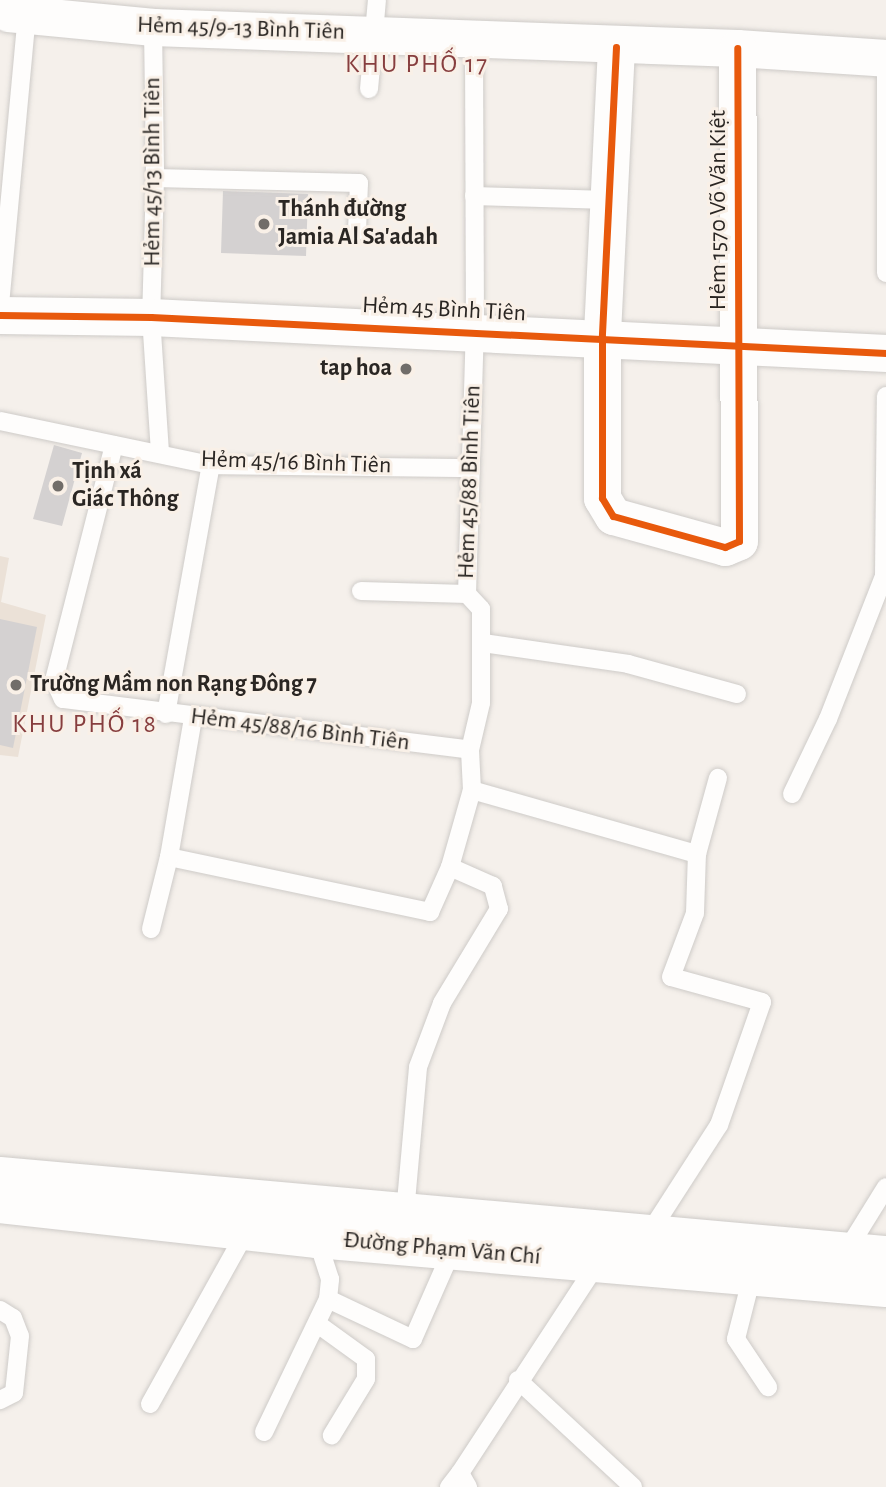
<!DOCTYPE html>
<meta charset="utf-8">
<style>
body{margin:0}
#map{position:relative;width:886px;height:1487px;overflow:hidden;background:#f5f0eb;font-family:"Alegreya Sans",sans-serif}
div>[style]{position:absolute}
.built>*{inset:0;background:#ebe1d7}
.building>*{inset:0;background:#d4d1d1}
.roads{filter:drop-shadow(0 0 2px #cecbc8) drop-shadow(0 0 2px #cecbc8)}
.lane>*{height:18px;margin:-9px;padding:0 9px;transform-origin:9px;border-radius:9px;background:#fefdfc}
.street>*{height:37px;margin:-18.5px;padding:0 18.5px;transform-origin:18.5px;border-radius:18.5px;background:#fefdfc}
.secondary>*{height:38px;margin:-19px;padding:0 19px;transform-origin:19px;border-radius:19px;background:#fefdfc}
.cycleway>*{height:7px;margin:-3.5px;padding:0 3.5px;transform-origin:3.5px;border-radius:3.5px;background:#e8590c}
.dots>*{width:19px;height:19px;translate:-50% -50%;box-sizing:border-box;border:4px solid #f9f0e7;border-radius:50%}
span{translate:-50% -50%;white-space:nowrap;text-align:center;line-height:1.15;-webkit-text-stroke:6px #f9f0e7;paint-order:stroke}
.street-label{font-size:24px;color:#2a2623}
.poi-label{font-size:24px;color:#2a2623;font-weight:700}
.left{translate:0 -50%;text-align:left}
.right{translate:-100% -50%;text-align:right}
.neighbourhood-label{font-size:26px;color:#873e3f;letter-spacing:2px}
</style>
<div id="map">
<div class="built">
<i style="clip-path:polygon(0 556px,9px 558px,1px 602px,46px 615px,18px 757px,0 755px)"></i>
</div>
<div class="building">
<i style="clip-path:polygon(223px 191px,308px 194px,306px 256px,221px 253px)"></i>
<i style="clip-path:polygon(54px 445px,82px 453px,62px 526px,33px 519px)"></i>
<i style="clip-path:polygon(0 619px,37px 627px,13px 748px,0 745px)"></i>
</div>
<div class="roads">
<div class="lane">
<i style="left:153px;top:27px;width:151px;rotate:89.2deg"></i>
<i style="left:155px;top:178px;width:139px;rotate:91.6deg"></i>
<i style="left:151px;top:317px;width:135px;rotate:86.2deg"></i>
<i style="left:886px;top:53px;width:220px;rotate:90deg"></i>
<i style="left:369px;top:89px;width:89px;rotate:-84.9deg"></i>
<i style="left:155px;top:178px;width:204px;rotate:1.4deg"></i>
<i style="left:359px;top:183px;width:48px;rotate:92.4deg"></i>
<i style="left:474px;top:196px;width:134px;rotate:1.7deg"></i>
<i style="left:0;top:305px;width:290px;rotate:-84.7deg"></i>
<i style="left:0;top:421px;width:216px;rotate:11.8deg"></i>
<i style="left:211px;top:465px;width:259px;rotate:0.7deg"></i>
<i style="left:114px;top:445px;width:243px;rotate:104.3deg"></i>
<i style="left:54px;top:680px;width:21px;rotate:65deg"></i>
<i style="left:63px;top:699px;width:410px;rotate:7.1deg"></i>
<i style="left:361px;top:591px;width:106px;rotate:1.6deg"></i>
<i style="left:483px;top:643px;width:147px;rotate:8.2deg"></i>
<i style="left:628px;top:664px;width:113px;rotate:15.4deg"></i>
<i style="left:166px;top:714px;width:253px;rotate:-79.8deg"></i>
<i style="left:472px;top:790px;width:234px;rotate:15.9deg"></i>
<i style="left:792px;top:794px;width:83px;rotate:-64.4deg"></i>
<i style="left:828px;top:719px;width:154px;rotate:-68.6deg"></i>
<i style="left:884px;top:576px;width:180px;rotate:-89.4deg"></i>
<i style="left:169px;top:857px;width:267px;rotate:11.9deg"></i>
<i style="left:430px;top:912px;width:49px;rotate:-66deg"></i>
<i style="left:450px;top:867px;width:80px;rotate:-74.1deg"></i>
<i style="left:472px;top:790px;width:40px;rotate:-92.9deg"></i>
<i style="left:470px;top:750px;width:48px;rotate:-76.8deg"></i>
<i style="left:481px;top:703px;width:94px;rotate:-90deg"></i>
<i style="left:481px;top:609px;width:21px;rotate:-133deg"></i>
<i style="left:467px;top:594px;width:263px;rotate:-88.3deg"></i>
<i style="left:475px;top:331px;width:294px;rotate:-90.2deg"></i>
<i style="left:151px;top:929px;width:74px;rotate:-76deg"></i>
<i style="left:169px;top:857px;width:141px;rotate:-80.2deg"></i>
<i style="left:405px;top:1213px;width:147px;rotate:-84.9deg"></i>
<i style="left:418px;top:1067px;width:68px;rotate:-69.4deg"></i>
<i style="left:442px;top:1003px;width:110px;rotate:-58.8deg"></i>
<i style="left:499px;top:909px;width:24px;rotate:-105deg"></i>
<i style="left:493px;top:886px;width:47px;rotate:-156.2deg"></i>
<i style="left:648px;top:1235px;width:131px;rotate:-57.2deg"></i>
<i style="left:719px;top:1125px;width:130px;rotate:-70.7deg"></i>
<i style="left:762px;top:1002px;width:94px;rotate:-164.6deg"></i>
<i style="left:671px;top:977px;width:68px;rotate:-69.4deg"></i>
<i style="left:695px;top:913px;width:59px;rotate:-88.1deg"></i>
<i style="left:697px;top:854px;width:79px;rotate:-74.6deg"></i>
<i style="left:847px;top:1250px;width:74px;rotate:-58.2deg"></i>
<i style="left:752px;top:1276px;width:65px;rotate:104.3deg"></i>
<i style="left:736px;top:1339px;width:58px;rotate:56.3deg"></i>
<i style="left:328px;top:1299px;width:94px;rotate:25.2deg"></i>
<i style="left:413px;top:1339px;width:99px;rotate:-66.3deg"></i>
<i style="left:0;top:1310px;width:15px;rotate:32deg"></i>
<i style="left:13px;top:1318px;width:19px;rotate:69deg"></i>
<i style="left:20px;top:1336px;width:57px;rotate:96deg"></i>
<i style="left:14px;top:1393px;width:16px;rotate:153deg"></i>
<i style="left:319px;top:1325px;width:58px;rotate:35.9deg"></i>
<i style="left:366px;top:1359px;width:20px;rotate:90deg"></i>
<i style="left:366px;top:1379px;width:66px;rotate:121.3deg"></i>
<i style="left:518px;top:1380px;width:157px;rotate:42.9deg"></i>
<i style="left:150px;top:1404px;width:199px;rotate:-60.9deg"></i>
<i style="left:264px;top:1432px;width:148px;rotate:-64.3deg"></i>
<i style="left:328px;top:1299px;width:20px;rotate:-84deg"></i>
<i style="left:330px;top:1279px;width:42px;rotate:-108deg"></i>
<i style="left:449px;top:1487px;width:18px;rotate:-52deg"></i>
<i style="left:468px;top:1487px;width:16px;rotate:-120deg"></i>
<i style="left:460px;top:1473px;width:250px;rotate:-56.8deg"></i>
</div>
<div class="street">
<i style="left:8px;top:13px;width:146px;rotate:5.5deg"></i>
<i style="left:153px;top:27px;width:584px;rotate:2.06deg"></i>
<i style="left:737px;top:48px;width:149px;rotate:3.8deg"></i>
<i style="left:616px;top:47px;width:290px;rotate:92.8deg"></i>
<i style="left:602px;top:337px;width:161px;rotate:90deg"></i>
<i style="left:602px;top:498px;width:21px;rotate:59deg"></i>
<i style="left:613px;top:516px;width:116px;rotate:15.5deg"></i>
<i style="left:725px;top:547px;width:15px;rotate:-23deg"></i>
<i style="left:739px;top:541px;width:493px;rotate:-90.2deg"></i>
<i style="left:0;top:315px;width:151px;rotate:0.8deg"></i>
<i style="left:151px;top:317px;width:736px;rotate:2.8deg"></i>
</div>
<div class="secondary">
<i style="left:0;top:1176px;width:890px;rotate:5.1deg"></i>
<i style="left:0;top:1204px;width:319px;rotate:6.3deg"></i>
<i style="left:317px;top:1239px;width:571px;rotate:4.92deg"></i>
</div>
</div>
<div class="cycleway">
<i style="left:616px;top:47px;width:290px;rotate:92.8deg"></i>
<i style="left:602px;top:337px;width:161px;rotate:90deg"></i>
<i style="left:602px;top:498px;width:21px;rotate:59deg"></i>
<i style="left:613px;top:516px;width:116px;rotate:15.5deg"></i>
<i style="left:725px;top:547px;width:15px;rotate:-23deg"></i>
<i style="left:739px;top:541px;width:493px;rotate:-90.2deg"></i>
<i style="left:0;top:315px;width:151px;rotate:0.8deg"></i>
<i style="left:151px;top:317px;width:736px;rotate:2.8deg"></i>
</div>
<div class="dots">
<i style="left:264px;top:224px;background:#716d69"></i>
<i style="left:406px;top:369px;background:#716d69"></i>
<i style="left:58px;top:486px;background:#716d69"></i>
<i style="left:16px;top:685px;background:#716d69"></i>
</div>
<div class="street-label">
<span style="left:241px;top:29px;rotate:2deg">Hẻm 45/9-13 Bình Tiên</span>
<span style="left:153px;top:172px;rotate:-90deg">Hẻm 45/13 Bình Tiên</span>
<span style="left:719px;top:210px;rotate:-90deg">Hẻm 1570 Võ Văn Kiệt</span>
<span style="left:444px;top:310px;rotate:3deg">Hẻm 45 Bình Tiên</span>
<span style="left:296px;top:463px;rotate:2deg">Hẻm 45/16 Bình Tiên</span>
<span style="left:470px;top:482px;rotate:-88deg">Hẻm 45/88 Bình Tiên</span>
<span style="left:300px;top:730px;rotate:7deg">Hẻm 45/88/16 Bình Tiên</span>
<span style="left:442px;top:1249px;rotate:5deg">Đường Phạm Văn Chí</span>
</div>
<div class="poi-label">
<span class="left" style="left:278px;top:224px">Thánh đường<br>Jamia Al Sa'adah</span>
<span class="right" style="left:392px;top:369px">tap hoa</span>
<span class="left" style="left:72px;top:486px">Tịnh xá<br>Giác Thông</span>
<span class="left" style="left:30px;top:685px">Trường Mầm non Rạng Đông 7</span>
</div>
<div class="neighbourhood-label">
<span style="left:417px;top:65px">KHU PHỐ 17</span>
<span style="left:85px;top:725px">KHU PHỐ 18</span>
</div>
</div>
